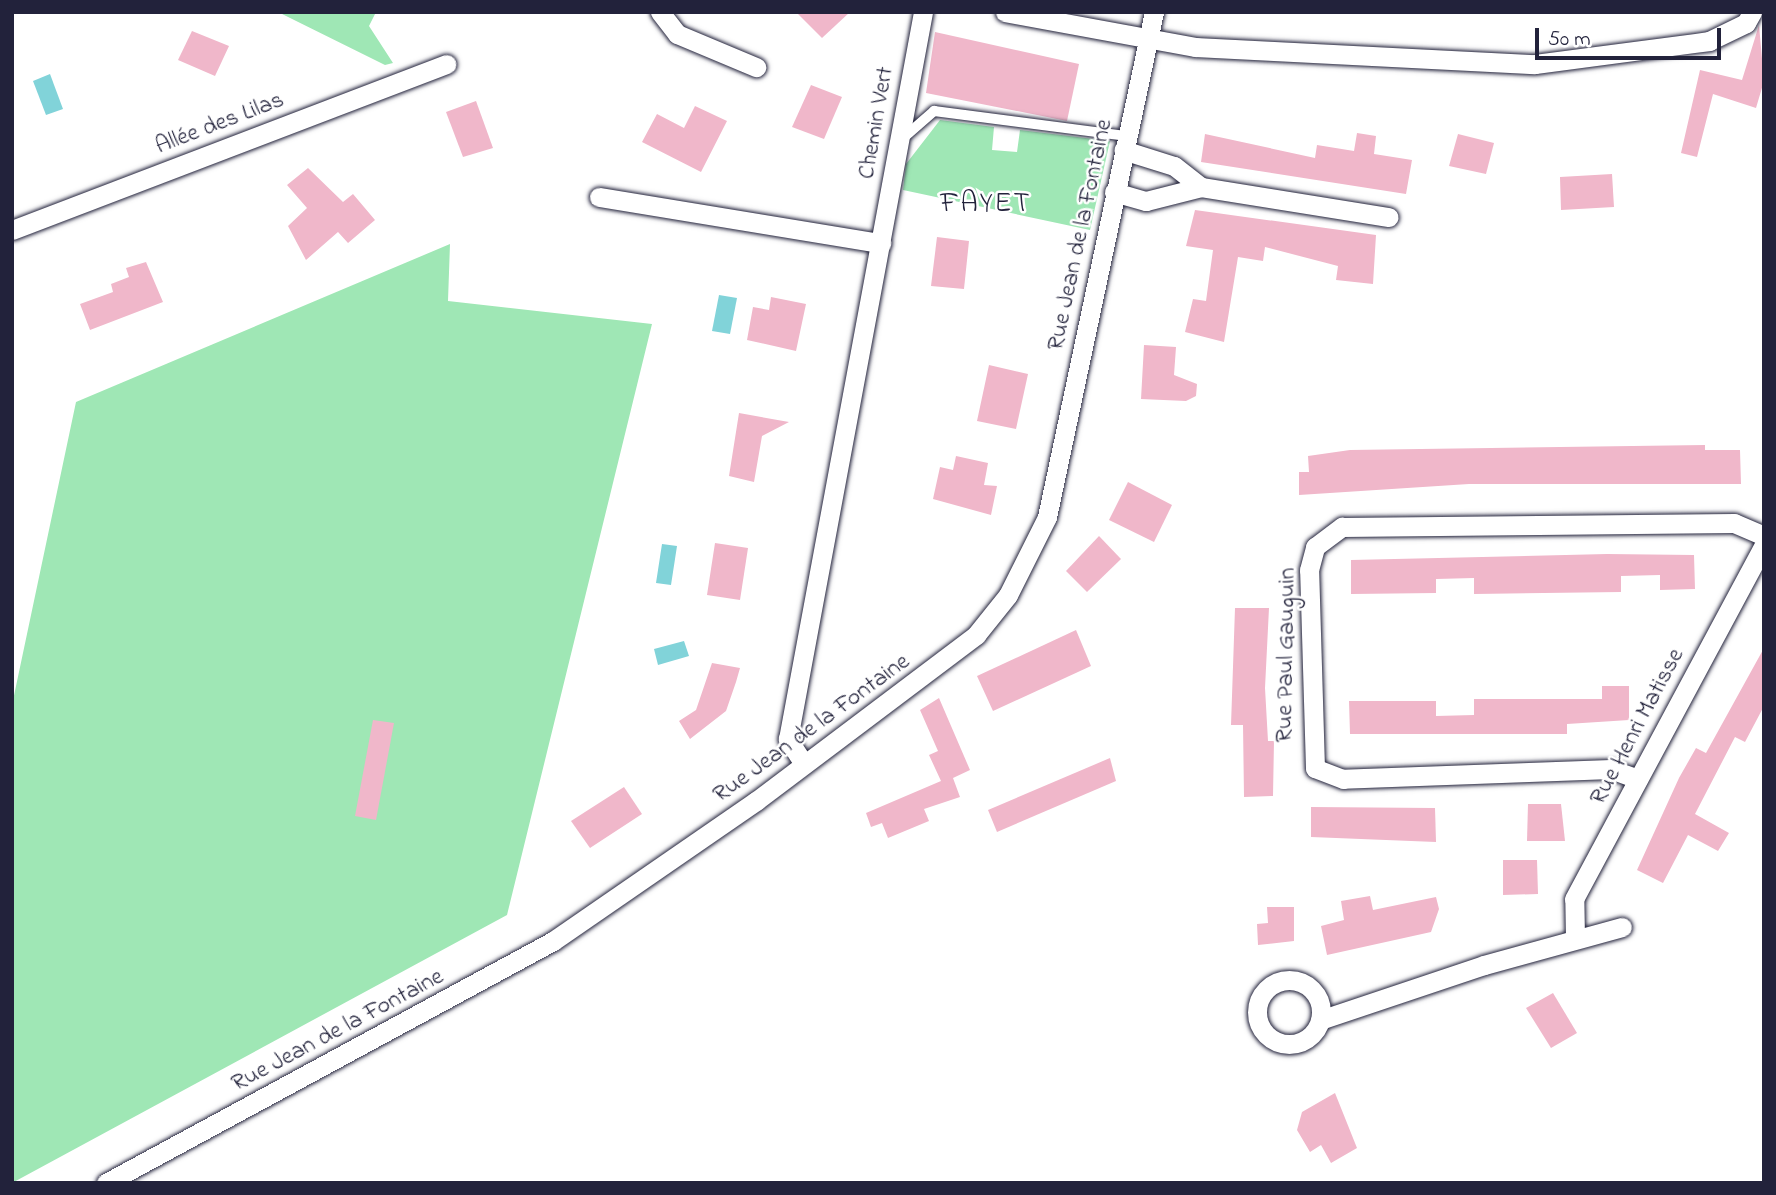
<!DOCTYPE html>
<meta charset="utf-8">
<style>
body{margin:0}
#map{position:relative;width:1776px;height:1195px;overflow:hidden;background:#fff;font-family:"Indie Flower",sans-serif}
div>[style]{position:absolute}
.green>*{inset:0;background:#9fe7b5}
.water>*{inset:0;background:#81d3d9}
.building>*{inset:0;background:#f0b7ca}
.roads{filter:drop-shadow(0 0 2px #22223b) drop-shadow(0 0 2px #22223b)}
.service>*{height:10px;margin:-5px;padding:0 5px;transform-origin:5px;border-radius:5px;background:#fff}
.minor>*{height:19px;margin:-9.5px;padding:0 9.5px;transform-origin:9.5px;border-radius:9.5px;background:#fff}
.minor>.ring{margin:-9.5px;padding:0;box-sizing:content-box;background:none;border:19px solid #fff;border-radius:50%}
span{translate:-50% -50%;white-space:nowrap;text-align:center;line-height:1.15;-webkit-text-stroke:5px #fff;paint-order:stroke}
.street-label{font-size:24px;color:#22223b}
.quarter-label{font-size:28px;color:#22223b;letter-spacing:2px}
.frame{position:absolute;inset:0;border:14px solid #22223b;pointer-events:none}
.scale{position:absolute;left:1535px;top:28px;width:186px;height:32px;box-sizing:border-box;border:4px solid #22223b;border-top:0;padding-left:9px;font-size:21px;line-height:24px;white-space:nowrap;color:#22223b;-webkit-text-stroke:5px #fff;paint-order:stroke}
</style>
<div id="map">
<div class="green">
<i style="clip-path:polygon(278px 12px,376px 12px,369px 26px,393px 63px,385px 65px)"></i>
<i style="clip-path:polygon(940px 120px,994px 127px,992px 150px,1017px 152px,1020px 130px,1110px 141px,1090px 230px,903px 190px,906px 164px)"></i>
<i style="clip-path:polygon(450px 244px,448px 301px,652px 324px,507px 915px,12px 1183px,12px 705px,76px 402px)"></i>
</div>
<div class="water">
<i style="clip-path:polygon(50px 74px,63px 109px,46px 115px,33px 81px)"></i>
<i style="clip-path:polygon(719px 295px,737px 298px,730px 334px,712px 331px)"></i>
<i style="clip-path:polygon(662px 544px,677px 546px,671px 585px,656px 583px)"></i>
<i style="clip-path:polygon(684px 641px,689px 656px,658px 665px,654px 649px)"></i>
</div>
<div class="building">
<i style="clip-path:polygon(796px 12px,850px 12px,822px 38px)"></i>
<i style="clip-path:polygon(1759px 25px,1764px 81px,1756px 108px,1713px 94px,1697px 157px,1681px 153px,1700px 70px,1742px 80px)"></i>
<i style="clip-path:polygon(192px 31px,229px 46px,215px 76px,178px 60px)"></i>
<i style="clip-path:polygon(935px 32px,1079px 64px,1067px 121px,926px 93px)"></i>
<i style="clip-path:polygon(811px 85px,842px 97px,824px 139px,792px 127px)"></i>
<i style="clip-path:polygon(476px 101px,493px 148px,463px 157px,446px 112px)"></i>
<i style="clip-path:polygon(695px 106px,727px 121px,701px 172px,642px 142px,657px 114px,684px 128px)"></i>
<i style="clip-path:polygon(1357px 133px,1376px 136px,1374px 154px,1412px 160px,1406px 194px,1201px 162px,1205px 134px,1315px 158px,1317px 145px,1354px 151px)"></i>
<i style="clip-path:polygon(1458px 134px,1494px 143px,1486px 174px,1449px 166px)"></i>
<i style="clip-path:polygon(308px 168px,343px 202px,353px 194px,375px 220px,348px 243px,338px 232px,306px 260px,288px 226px,307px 208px,287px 185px)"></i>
<i style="clip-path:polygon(1612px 174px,1614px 207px,1561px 210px,1560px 177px)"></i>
<i style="clip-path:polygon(1195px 210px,1376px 235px,1373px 284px,1336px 280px,1338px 266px,1265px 247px,1263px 261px,1238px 257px,1224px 342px,1185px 332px,1193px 299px,1206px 301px,1213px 250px,1186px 246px)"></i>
<i style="clip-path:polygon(937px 237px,969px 241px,964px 289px,931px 286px)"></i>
<i style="clip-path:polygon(146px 262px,163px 302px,90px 330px,80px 304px,113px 292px,111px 284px,129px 277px,126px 268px)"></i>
<i style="clip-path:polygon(771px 297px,806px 304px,796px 351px,747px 340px,753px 307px,769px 310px)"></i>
<i style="clip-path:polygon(1144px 345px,1176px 347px,1174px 375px,1197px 384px,1196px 396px,1186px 401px,1141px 399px)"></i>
<i style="clip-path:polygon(989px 365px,1028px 374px,1016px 429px,977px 421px)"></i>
<i style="clip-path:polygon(739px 413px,789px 422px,762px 436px,754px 482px,729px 476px)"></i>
<i style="clip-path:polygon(1705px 445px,1705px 450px,1740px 450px,1741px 484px,1469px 484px,1299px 495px,1299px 472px,1309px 472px,1308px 456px,1350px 450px)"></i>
<i style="clip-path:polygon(956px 456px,988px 463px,984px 485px,997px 486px,991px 515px,933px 499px,940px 467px,953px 470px)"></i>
<i style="clip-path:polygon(1128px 482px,1172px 505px,1154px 542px,1109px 520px)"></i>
<i style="clip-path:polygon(1099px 536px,1121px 559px,1087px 592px,1066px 571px)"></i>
<i style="clip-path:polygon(715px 543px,748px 548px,740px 600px,707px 595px)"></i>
<i style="clip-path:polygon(1607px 554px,1694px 555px,1695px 589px,1660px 590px,1660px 575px,1621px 576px,1621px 592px,1474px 594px,1474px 578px,1436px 579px,1436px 593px,1351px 594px,1351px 560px)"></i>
<i style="clip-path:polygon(1235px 608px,1269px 608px,1265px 688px,1268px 741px,1274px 741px,1273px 796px,1244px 797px,1243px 725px,1231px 725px)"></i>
<i style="clip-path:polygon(1076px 630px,1091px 666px,993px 711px,977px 676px)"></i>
<i style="clip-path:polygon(1764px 648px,1764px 706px,1745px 742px,1735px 737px,1695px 814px,1729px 833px,1718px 851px,1688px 835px,1663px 883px,1637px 870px,1679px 778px,1696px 748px,1706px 753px)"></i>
<i style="clip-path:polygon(712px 663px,740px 668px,736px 682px,726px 711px,690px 739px,679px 721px,696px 710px)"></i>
<i style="clip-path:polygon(1602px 686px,1629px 686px,1629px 720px,1567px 724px,1567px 734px,1350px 734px,1349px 701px,1436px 701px,1436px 716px,1474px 715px,1474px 699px,1602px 699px)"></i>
<i style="clip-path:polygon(939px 698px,970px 770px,953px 778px,960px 797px,924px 809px,929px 821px,888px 838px,882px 823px,871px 827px,866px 813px,941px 781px,929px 755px,938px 751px,920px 710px)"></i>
<i style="clip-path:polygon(373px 720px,394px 723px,376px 820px,355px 816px)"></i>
<i style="clip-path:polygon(1110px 758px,1116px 781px,997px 832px,988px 810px)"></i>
<i style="clip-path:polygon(624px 787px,642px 814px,590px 848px,571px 821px)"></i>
<i style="clip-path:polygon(1528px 804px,1561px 804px,1565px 841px,1527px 841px)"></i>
<i style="clip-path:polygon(1311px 807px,1435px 808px,1436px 842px,1311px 837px)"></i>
<i style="clip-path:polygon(1503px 860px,1537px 860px,1538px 894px,1503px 895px)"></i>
<i style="clip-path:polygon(1370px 896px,1373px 910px,1436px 897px,1439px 909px,1431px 932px,1327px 955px,1321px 926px,1344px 920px,1341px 901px)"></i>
<i style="clip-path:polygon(1267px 907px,1294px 907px,1294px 941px,1258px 945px,1257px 924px,1268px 923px)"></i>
<i style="clip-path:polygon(1553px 993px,1577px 1033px,1551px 1048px,1526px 1008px)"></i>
<i style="clip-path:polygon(1335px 1093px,1357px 1148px,1331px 1163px,1321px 1145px,1310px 1152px,1297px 1130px,1302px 1112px)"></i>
</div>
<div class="roads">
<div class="service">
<i style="left:902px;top:139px;width:43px;rotate:-41.2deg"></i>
<i style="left:934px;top:111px;width:195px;rotate:7.4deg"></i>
</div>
<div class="minor">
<i style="left:660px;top:12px;width:28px;rotate:52deg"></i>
<i style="left:677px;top:34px;width:86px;rotate:22.7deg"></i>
<i style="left:1005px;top:12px;width:193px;rotate:10.4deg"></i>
<i style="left:1195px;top:47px;width:340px;rotate:2.9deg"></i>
<i style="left:1535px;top:64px;width:176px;rotate:-7.5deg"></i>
<i style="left:1709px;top:41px;width:41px;rotate:-25.9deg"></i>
<i style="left:1746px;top:23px;width:13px;rotate:-61deg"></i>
<i style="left:1201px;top:187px;width:190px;rotate:9.1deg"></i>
<i style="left:1114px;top:192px;width:33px;rotate:16deg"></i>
<i style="left:1146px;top:201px;width:57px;rotate:-14.3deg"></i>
<i style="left:1201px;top:187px;width:34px;rotate:-142deg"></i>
<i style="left:1174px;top:166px;width:53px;rotate:-162.6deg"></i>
<i style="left:599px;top:197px;width:286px;rotate:9.3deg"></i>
<i style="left:12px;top:230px;width:465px;rotate:-20.9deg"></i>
<i style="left:804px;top:764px;width:30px;rotate:-123deg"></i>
<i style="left:788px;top:739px;width:739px;rotate:-79.48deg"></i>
<i style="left:1638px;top:779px;width:29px;rotate:-160deg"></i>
<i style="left:1611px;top:769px;width:268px;rotate:177.9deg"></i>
<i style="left:1343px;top:779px;width:30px;rotate:-159deg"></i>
<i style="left:1315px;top:768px;width:198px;rotate:-91.7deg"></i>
<i style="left:1309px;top:570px;width:24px;rotate:-75deg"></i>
<i style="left:1315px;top:547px;width:34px;rotate:-37deg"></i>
<i style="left:1342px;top:527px;width:392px;rotate:-0.6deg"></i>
<i style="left:1734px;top:523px;width:33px;rotate:23deg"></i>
<i style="left:1575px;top:938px;width:39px;rotate:-91deg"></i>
<i style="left:1574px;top:899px;width:402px;rotate:-61.8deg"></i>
<i class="ring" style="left:1257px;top:980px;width:45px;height:45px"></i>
<i style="left:1320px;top:1020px;width:173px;rotate:-18.5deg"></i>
<i style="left:1484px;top:965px;width:143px;rotate:-15.4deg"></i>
<i style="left:106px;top:1183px;width:508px;rotate:-28.43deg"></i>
<i style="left:553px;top:941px;width:247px;rotate:-34.6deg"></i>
<i style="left:756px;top:801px;width:276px;rotate:-37deg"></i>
<i style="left:976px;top:635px;width:51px;rotate:-51.3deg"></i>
<i style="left:1008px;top:595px;width:87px;rotate:-63.4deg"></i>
<i style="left:1047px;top:517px;width:516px;rotate:-78.04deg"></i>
</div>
</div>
<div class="street-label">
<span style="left:877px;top:123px;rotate:-80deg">Chemin Vert</span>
<span style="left:220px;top:124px;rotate:-21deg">Allée des Lilas</span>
<span style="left:1081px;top:235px;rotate:-78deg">Rue Jean de la Fontaine</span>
<span style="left:1287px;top:655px;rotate:-89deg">Rue Paul Gauguin</span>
<span style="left:1638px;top:727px;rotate:-62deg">Rue Henri Matisse</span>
<span style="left:812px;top:729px;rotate:-36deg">Rue Jean de la Fontaine</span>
<span style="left:338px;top:1031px;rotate:-28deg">Rue Jean de la Fontaine</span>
</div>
<div class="quarter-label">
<span style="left:986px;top:205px">FAYET</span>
</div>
<div class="frame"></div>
<div class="scale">50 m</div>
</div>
